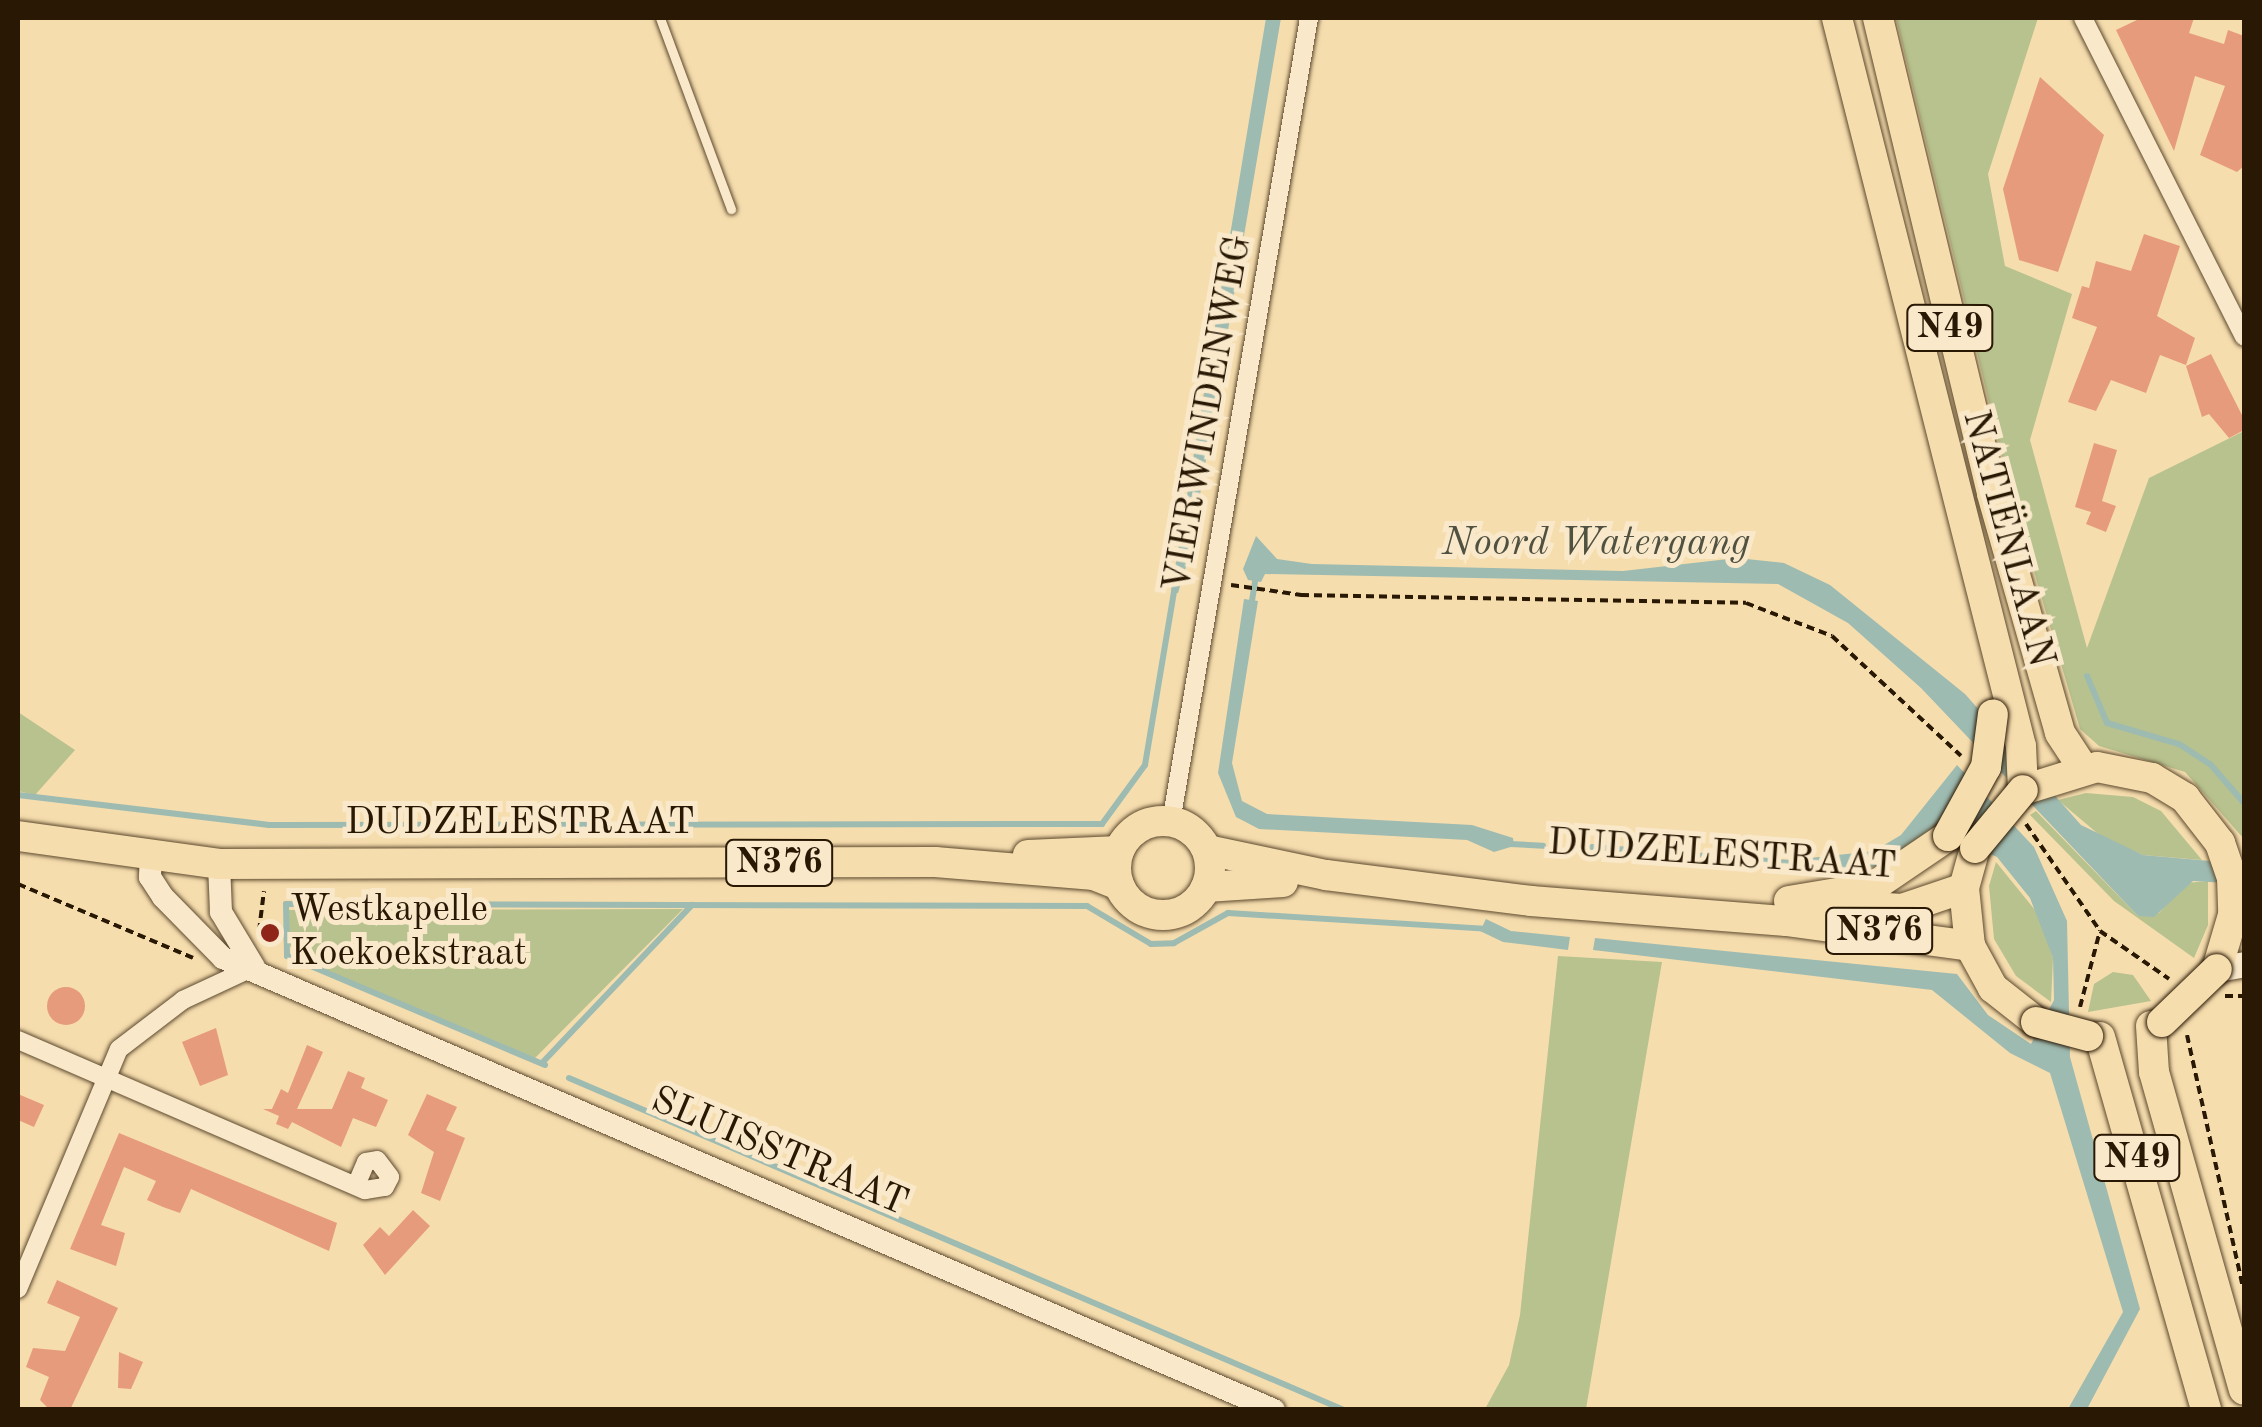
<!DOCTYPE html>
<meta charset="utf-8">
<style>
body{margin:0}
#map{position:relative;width:2262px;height:1427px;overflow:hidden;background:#f6ddae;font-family:"Old Standard TT",serif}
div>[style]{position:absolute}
.green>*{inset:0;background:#b8c28e}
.water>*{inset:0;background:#9ebbb1}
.stream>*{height:6px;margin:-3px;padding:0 3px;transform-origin:3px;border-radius:3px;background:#9ebbb1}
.building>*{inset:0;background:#e69b7d}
.round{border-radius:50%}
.path>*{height:4px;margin-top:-2px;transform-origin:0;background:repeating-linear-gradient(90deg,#281804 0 8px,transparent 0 13px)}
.roads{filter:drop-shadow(0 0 2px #5c492e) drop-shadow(0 0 2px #5c492e)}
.service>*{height:9px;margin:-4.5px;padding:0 4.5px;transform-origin:4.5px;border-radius:4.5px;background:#f9e9ca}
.minor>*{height:18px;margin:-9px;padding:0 9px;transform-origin:9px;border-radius:9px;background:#f9e9ca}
.tertiary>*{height:22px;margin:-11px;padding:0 11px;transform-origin:11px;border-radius:11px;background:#f9e9ca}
.secondary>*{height:25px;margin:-12.5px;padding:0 12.5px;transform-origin:12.5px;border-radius:12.5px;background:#f9e9ca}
.primary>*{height:30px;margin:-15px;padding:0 15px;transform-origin:15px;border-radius:15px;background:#f6ddae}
.primary>.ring{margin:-15px;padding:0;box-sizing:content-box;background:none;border:30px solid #f6ddae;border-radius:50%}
.trunk>*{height:30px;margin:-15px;padding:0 15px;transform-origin:15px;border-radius:15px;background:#f6ddae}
.bridges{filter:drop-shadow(0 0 2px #281804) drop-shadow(0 0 2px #281804)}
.primary-bridge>*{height:30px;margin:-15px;padding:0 15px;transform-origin:15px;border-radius:15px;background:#f6ddae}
.trunk-bridge>*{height:30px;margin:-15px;padding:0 15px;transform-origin:15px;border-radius:15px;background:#f6ddae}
.dots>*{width:28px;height:28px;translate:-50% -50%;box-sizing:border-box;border:5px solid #f9e9ca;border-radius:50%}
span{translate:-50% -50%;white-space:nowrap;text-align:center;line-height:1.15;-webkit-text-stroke:10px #f9e9ca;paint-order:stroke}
.shield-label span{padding:2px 8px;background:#f9e9ca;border:2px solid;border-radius:8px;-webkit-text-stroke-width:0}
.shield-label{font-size:35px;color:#281804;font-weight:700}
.street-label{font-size:38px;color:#281804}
.poi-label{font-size:38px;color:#281804}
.left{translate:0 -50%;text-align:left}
.water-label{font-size:40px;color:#515141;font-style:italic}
.frame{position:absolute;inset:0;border:20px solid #281804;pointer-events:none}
</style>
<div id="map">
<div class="green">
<i style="clip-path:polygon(1896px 18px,2038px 18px,1988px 174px,2005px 266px,2072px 294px,2030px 440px,2087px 648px,2149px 478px,2244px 431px,2244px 839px,2185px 772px,2099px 746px,2080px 729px,2010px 489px)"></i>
<i style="clip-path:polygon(18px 712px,75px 750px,35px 795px,18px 791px)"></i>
<i style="clip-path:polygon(2086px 793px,2133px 797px,2161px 811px,2202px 860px,2143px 855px,2103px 838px,2058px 800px)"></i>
<i style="clip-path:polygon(2036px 811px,2138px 916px,2159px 913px,2186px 883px,2208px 881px,2208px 925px,2194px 958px,2114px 901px,2030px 815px)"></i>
<i style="clip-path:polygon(1996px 862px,2040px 916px,2053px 958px,2051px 1002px,2016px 976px,1994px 939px,1989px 886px)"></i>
<i style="clip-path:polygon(683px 909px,535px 1058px,302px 961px,285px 940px,289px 910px)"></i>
<i style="clip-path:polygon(1558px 956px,1662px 962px,1586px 1409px,1485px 1409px,1509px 1365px,1520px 1315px)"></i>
<i style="clip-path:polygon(2113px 972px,2133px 975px,2151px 1001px,2088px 1012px,2094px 984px)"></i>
</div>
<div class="water">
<i style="clip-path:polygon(1266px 18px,1281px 18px,1191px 548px,1196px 561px,1188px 560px,1178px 593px,1171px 592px)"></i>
<i style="clip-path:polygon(1256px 536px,1277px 559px,1312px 564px,1623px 571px,1737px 558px,1784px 563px,1830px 585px,1965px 694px,2081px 825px,2143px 855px,2244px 864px,2244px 884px,2193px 881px,2154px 917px,2138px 916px,1921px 688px,1848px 623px,1778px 584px,1265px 574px,1261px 582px,1248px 580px,1243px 569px)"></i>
<i style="clip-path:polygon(1244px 599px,1258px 601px,1232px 763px,1242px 801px,1267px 814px,1472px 825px,1513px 838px,1514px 846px,1494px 852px,1467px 840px,1259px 829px,1236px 817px,1218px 773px)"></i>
<i style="clip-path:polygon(1957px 765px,2034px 847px,2067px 921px,2070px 1057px,2140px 1309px,2087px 1409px,2068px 1409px,2123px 1312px,2050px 1073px,2010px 1053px,1932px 990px,1593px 950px,1595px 938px,1957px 974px,1988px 1015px,2031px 1044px,2054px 1000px,2053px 958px,2030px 898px,1997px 857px,1933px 829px,1877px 866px,1810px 876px,1810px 858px,1874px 851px,1901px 835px)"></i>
<i style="clip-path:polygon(1486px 919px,1511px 931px,1570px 937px,1568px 950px,1503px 942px,1480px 931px)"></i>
</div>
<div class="stream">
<i style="left:1251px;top:607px;width:32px;rotate:-81deg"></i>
<i style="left:2087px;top:676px;width:51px;rotate:66.9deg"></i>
<i style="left:2107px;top:723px;width:75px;rotate:16.3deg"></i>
<i style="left:2179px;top:744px;width:38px;rotate:33deg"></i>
<i style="left:2211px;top:765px;width:50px;rotate:49deg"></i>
<i style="left:18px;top:795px;width:253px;rotate:6.8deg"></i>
<i style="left:269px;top:825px;width:833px;rotate:-0.07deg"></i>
<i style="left:1102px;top:824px;width:73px;rotate:-53.9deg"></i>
<i style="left:1145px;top:765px;width:182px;rotate:-80.5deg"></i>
<i style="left:1510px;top:844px;width:33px;rotate:3deg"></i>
<i style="left:1592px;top:847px;width:223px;rotate:4.6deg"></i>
<i style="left:542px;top:1063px;width:218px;rotate:-46.5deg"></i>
<i style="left:545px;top:1065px;width:280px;rotate:-157.1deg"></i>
<i style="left:287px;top:956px;width:52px;rotate:-91.1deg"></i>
<i style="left:286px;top:904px;width:801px;rotate:0.14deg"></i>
<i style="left:1087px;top:906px;width:74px;rotate:30.7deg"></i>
<i style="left:1151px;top:944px;width:23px;rotate:-2deg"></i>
<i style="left:1174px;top:943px;width:62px;rotate:-29.1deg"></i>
<i style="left:1228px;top:913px;width:260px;rotate:3.5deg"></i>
<i style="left:569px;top:1078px;width:843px;rotate:23.19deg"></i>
</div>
<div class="building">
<i style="clip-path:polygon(2141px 18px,2194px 18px,2189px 33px,2224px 44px,2228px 30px,2244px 36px,2244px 166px,2237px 172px,2200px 155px,2225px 86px,2195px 76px,2174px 151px,2116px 30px)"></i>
<i style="clip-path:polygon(2040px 77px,2104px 135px,2058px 272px,2019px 260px,2003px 189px)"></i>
<i style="clip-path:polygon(2144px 234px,2180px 246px,2157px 316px,2195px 338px,2186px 365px,2160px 355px,2146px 393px,2111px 380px,2096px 411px,2068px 402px,2097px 327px,2072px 318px,2082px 286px,2089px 288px,2096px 261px,2131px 271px)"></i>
<i style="clip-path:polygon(2211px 354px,2244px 419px,2244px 430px,2229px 438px,2209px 414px,2202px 417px,2186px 366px)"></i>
<i style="clip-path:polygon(2094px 443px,2117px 450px,2102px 501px,2116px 506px,2106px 532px,2086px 524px,2091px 512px,2075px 507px)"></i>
<i class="round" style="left:47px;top:987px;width:38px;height:38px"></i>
<i style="clip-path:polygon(216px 1028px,228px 1075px,200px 1086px,182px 1042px)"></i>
<i style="clip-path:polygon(307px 1045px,323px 1052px,297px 1109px,332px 1109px,348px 1071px,365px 1078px,361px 1088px,388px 1100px,376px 1127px,353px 1118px,341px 1147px,292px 1122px,288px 1129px,276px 1124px,279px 1116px,263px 1109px,272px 1109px,281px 1089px,288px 1093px)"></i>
<i style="clip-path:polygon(18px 1094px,44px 1105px,34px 1127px,18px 1120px)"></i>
<i style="clip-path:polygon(427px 1094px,457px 1107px,446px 1130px,465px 1138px,440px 1201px,421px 1193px,434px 1152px,408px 1135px)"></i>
<i style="clip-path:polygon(119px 1133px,337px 1223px,329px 1251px,191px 1189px,180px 1213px,163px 1207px,147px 1200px,156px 1181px,124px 1167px,101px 1225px,125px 1233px,116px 1266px,70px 1249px)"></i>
<i style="clip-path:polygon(413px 1210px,430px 1226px,385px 1275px,363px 1245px,380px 1227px,389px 1236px)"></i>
<i style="clip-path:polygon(57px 1280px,118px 1308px,70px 1410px,50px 1410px,40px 1400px,49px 1377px,26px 1367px,33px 1348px,65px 1351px,80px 1317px,47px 1303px)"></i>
<i style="clip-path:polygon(119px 1352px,143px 1362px,131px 1389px,118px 1388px)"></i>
</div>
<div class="path">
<i style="left:1231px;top:585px;width:71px;rotate:8.1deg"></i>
<i style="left:1301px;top:595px;width:445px;rotate:1deg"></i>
<i style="left:1746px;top:603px;width:92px;rotate:21deg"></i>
<i style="left:1832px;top:636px;width:176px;rotate:42.9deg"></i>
<i style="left:2026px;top:824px;width:130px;rotate:55.3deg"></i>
<i style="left:2100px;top:931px;width:84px;rotate:34.8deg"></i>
<i style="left:18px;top:884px;width:190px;rotate:22.9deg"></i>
<i style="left:259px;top:931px;width:40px;rotate:-82.9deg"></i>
<i style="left:2225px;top:996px;width:19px"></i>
<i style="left:2080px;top:1007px;width:79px;rotate:-75.3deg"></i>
<i style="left:2187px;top:1035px;width:255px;rotate:77.5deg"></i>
</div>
<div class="roads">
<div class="service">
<i style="left:660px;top:18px;width:204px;rotate:69.6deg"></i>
</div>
<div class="minor">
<i style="left:2083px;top:18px;width:357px;rotate:63.2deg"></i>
<i style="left:1171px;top:822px;width:816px;rotate:-80.26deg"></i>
<i style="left:18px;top:1040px;width:378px;rotate:23.4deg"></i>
<i style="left:365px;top:1190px;width:20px;rotate:-9deg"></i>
<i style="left:385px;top:1187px;width:11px;rotate:-63deg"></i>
<i style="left:390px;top:1177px;width:21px;rotate:-127deg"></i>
<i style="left:377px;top:1160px;width:11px;rotate:170deg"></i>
<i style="left:366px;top:1162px;width:21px;rotate:113deg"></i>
<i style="left:18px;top:1289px;width:260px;rotate:-67.2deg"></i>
<i style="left:119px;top:1049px;width:81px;rotate:-37.4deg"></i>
<i style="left:183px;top:1000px;width:78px;rotate:-24.9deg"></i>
</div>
<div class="tertiary">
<i style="left:151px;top:856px;width:21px;rotate:93deg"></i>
<i style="left:150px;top:877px;width:24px;rotate:57deg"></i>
<i style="left:163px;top:897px;width:86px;rotate:45.5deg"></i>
<i style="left:223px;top:958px;width:1144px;rotate:23.27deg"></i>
<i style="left:219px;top:864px;width:48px;rotate:87.6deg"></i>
<i style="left:221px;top:912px;width:64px;rotate:59deg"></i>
</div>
<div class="secondary">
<i style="left:2217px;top:969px;width:27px;rotate:-10deg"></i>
</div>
<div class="primary">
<i style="left:2023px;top:790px;width:77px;rotate:-17.3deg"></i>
<i style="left:2097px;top:767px;width:56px;rotate:11.3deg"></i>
<i style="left:2152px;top:778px;width:39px;rotate:31deg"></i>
<i style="left:2185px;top:798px;width:57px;rotate:52.1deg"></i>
<i style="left:2220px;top:843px;width:36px;rotate:71deg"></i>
<i style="left:2232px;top:877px;width:38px;rotate:88deg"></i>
<i style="left:2233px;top:915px;width:56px;rotate:106.5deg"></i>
<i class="ring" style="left:1116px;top:821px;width:64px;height:64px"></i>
<i style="left:18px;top:836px;width:203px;rotate:7.9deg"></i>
<i style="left:219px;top:864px;width:716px;rotate:-0.16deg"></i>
<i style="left:935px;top:862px;width:160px;rotate:4.7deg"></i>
<i style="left:1094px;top:875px;width:27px;rotate:22deg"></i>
<i style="left:1975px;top:848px;width:41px;rotate:105.4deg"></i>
<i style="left:1964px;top:888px;width:58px;rotate:84.1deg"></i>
<i style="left:1970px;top:946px;width:48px;rotate:61.3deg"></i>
<i style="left:1993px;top:988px;width:55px;rotate:38.3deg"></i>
<i style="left:1207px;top:850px;width:122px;rotate:11.9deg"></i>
<i style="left:1326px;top:875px;width:207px;rotate:7.2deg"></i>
<i style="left:1531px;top:901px;width:256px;rotate:4.5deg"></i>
<i style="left:1786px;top:921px;width:186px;rotate:7.7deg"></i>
<i style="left:1028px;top:855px;width:91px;rotate:-2.5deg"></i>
<i style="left:1206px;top:887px;width:77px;rotate:-3.7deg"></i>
<i style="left:1811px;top:903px;width:91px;rotate:3.8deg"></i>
<i style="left:1902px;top:909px;width:65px;rotate:-18.7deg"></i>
<i style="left:2151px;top:1026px;width:46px;rotate:86.3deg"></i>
<i style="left:2154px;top:1072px;width:330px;rotate:74.2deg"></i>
<i style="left:2100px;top:1037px;width:388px;rotate:74.1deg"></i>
</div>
<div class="trunk">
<i style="left:1837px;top:18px;width:751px;rotate:75.82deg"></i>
<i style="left:2021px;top:746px;width:44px;rotate:87.4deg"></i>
<i style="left:1878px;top:18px;width:489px;rotate:76.5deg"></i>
<i style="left:1992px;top:494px;width:248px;rotate:74.1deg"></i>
<i style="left:2060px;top:733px;width:42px;rotate:56.7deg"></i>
<i style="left:1789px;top:901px;width:85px;rotate:-9.5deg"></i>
<i style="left:1873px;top:887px;width:91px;rotate:-34.2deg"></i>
</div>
</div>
<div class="bridges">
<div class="primary-bridge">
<i style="left:1975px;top:848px;width:75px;rotate:-50.4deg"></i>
<i style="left:2036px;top:1022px;width:54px;rotate:15.1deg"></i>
<i style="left:2162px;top:1022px;width:76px;rotate:-43.9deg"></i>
</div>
<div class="trunk-bridge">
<i style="left:1948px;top:836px;width:79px;rotate:-61.2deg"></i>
<i style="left:1986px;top:767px;width:53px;rotate:-82.5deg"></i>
</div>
</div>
<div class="dots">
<i style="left:270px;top:933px;background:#8f2418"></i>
</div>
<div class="shield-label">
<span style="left:1950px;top:328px">N49</span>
<span style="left:779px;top:863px">N376</span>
<span style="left:1879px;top:931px">N376</span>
<span style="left:2137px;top:1158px">N49</span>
</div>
<div class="street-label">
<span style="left:1209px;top:414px;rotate:-80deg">VIERWINDENWEG</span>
<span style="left:2007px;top:539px;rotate:75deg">NATIËNLAAN</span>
<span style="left:520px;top:824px">DUDZELESTRAAT</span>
<span style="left:1722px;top:856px;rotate:4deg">DUDZELESTRAAT</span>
<span style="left:779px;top:1153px;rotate:23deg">SLUISSTRAAT</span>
</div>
<div class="poi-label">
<span class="left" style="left:290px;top:933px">Westkapelle<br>Koekoekstraat</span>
</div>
<div class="water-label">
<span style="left:1596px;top:544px">Noord Watergang</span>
</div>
<div class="frame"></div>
</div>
